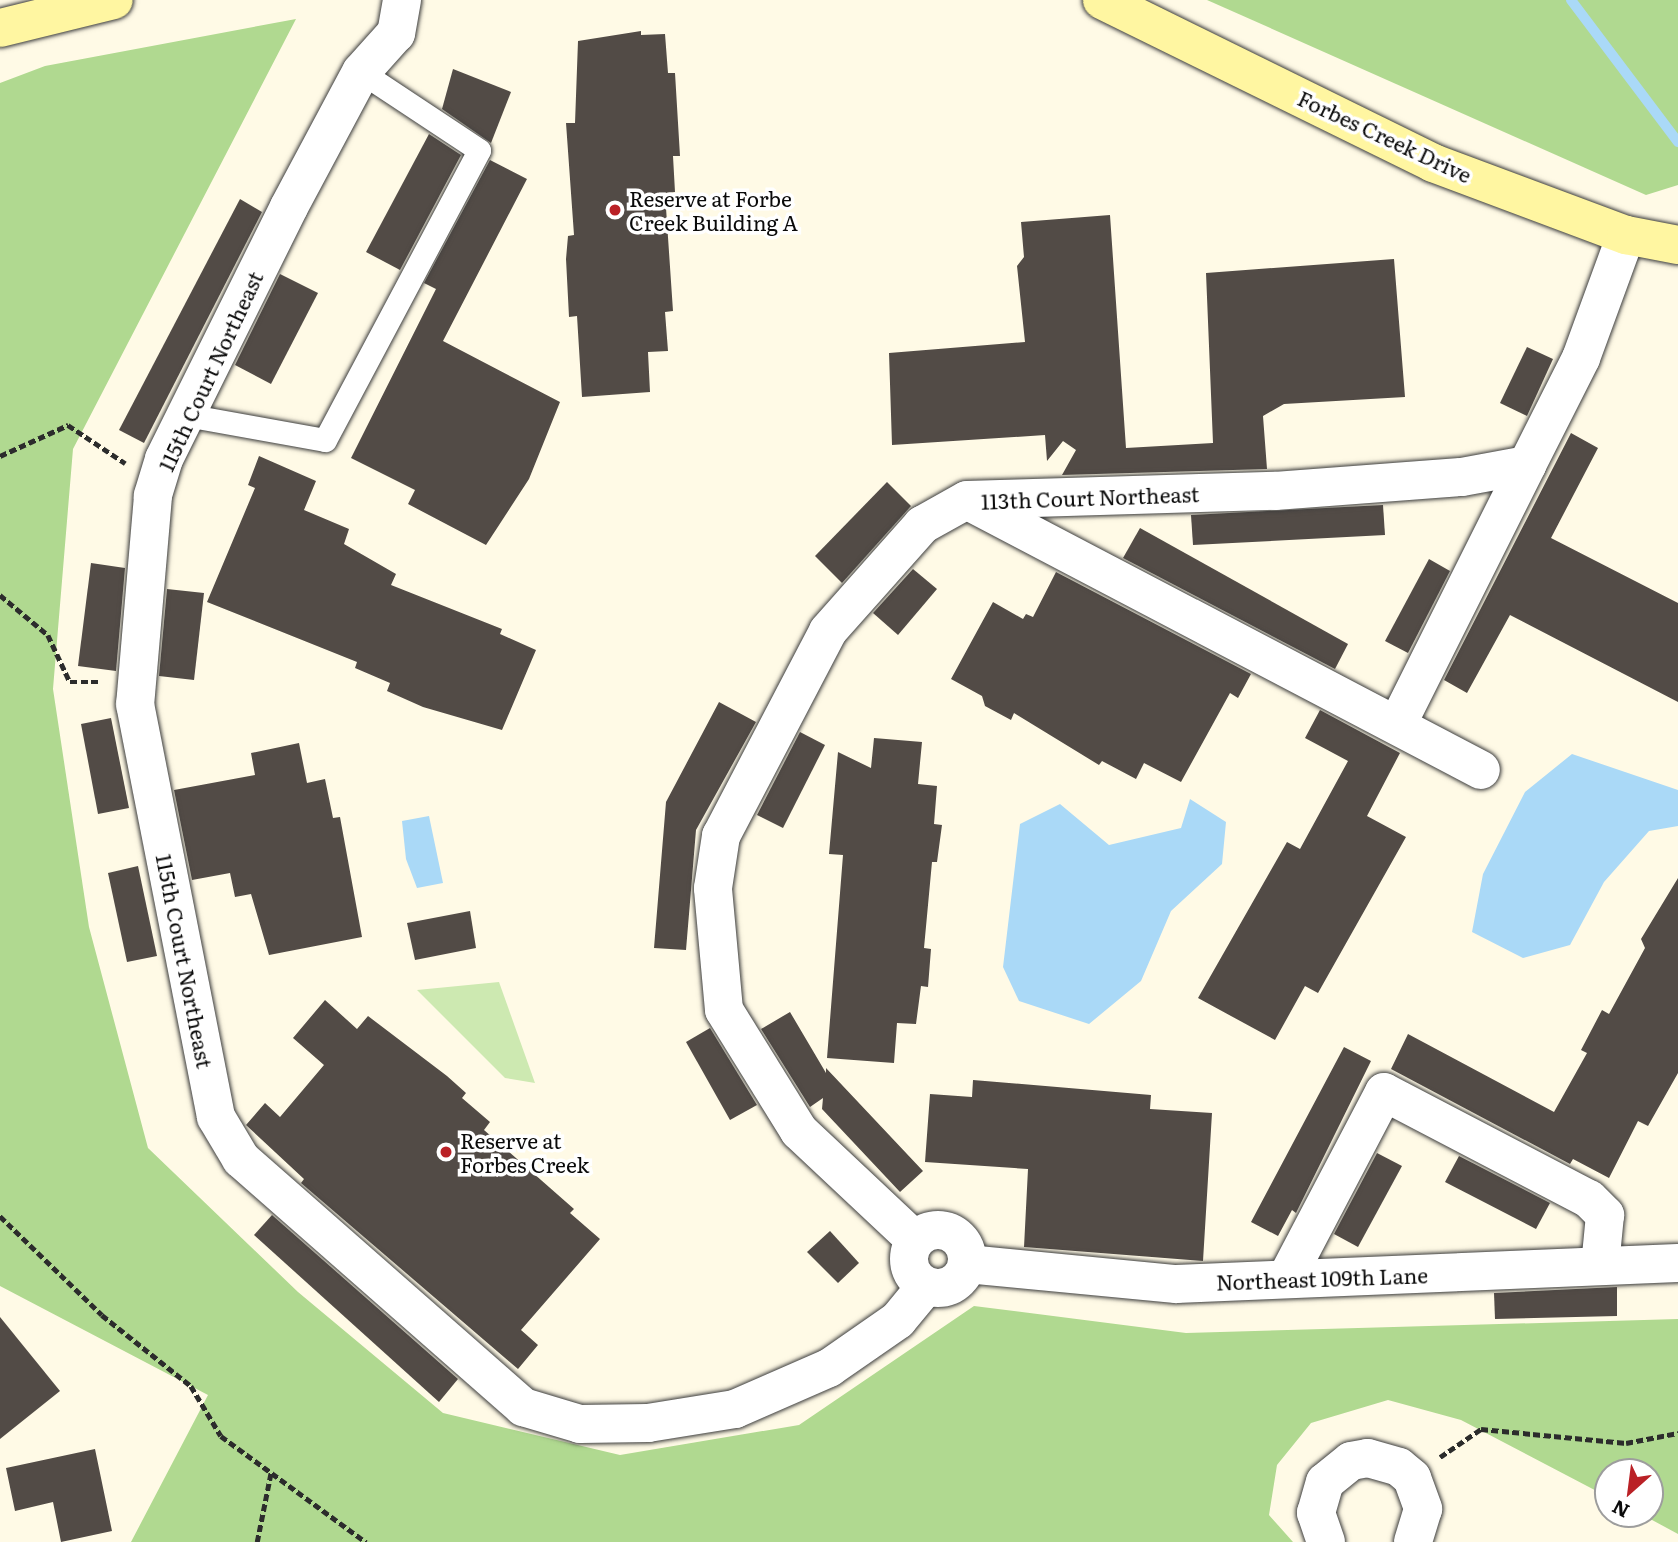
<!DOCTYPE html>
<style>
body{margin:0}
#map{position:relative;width:1678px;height:1542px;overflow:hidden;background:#fffae6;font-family:Literata,serif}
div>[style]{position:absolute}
.green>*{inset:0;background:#cde9b1}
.forest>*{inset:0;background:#b0d990}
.water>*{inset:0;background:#aad9f7}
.stream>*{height:10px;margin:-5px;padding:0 5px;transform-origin:5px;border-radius:5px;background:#aad9f7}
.building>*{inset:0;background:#524b46}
.path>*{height:4.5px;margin-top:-2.25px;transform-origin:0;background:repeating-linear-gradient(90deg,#2c2c2c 0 7px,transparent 0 10.5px)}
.roads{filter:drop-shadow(0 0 2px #3d3d3d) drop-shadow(0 0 2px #3d3d3d)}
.lane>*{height:23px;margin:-11.5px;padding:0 11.5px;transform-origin:11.5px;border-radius:11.5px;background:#fff}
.street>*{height:38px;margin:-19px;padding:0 19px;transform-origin:19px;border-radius:19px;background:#fff}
.street>.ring{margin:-19px;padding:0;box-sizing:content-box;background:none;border:38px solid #fff;border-radius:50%}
.secondary>*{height:38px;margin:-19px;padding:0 19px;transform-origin:19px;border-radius:19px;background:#fff6a1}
.dots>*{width:19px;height:19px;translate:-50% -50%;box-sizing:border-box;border:4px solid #fff;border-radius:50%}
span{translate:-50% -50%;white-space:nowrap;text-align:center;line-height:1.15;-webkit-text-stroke:7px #fff;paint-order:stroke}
.street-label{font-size:21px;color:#0a0a0a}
.poi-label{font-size:21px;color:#0a0a0a}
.left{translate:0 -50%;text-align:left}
.north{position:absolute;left:1594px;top:1458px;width:70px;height:70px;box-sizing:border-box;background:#fff;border:2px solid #9d9d9d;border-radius:50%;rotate:208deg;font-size:19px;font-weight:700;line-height:28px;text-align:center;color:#0a0a0a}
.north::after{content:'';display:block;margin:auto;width:24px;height:32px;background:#ba2126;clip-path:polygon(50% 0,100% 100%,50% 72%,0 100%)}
</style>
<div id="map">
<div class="green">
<i style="clip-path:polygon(499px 982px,535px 1083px,505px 1078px,417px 990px)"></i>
</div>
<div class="forest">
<i style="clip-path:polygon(1207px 0,1678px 0,1678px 185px,1646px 195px)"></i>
<i style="clip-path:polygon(296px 19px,73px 449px,53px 689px,89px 927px,148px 1148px,298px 1292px,443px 1413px,620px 1455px,799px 1425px,974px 1306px,1186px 1333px,1678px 1319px,1678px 1534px,1641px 1514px,1650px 1514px,1650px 1472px,1608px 1472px,1608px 1497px,1461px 1420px,1388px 1400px,1311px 1423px,1277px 1465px,1269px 1515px,1293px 1542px,131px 1542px,208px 1395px,0 1286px,0 83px,45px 66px)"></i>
</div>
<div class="water">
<i style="clip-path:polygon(1572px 754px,1678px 790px,1678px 826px,1649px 831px,1604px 882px,1570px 945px,1523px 958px,1472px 932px,1483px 874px,1525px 792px)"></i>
<i style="clip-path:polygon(1190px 799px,1226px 822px,1222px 864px,1171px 911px,1141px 981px,1089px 1024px,1019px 1001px,1003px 967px,1020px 824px,1060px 804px,1109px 845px,1181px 828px)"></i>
<i style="clip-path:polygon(429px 816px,443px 883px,417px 888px,406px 859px,402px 821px)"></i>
</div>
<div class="stream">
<i style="left:1571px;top:0;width:178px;rotate:53deg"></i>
</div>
<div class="building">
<i style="clip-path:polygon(641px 31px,641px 35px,665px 34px,668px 73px,675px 73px,680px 156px,673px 156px,675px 192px,665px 193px,673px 311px,665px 312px,668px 351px,648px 352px,650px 392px,582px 397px,577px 316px,569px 317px,566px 259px,568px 236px,574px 235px,566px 123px,575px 123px,578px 41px)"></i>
<i style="clip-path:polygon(453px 69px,511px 92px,491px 143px,442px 109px)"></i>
<i style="clip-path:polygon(429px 134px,461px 155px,400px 270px,366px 252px)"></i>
<i style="clip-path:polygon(490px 160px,527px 179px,443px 341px,560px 402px,529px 479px,486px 545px,408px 504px,415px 490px,351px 458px,436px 289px,424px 283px)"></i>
<i style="clip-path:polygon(240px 199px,262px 212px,144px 443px,119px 430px)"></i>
<i style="clip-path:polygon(1110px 215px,1126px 448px,1213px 443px,1206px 273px,1394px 259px,1405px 397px,1284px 404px,1263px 416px,1267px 469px,1062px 475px,1076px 450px,1063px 441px,1047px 461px,1045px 435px,892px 445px,889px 353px,1025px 342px,1017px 266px,1024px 257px,1021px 222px)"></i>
<i style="clip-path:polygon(280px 274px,318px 293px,271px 384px,235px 365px)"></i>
<i style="clip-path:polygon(1527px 347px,1553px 359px,1527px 416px,1500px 403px)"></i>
<i style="clip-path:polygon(1571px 433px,1598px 448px,1551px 538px,1678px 603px,1678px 702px,1510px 615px,1467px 693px,1444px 680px)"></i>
<i style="clip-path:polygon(259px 456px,316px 481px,304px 510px,349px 529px,344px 544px,396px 574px,391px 585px,502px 629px,500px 634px,536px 650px,502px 730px,423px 707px,387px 691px,390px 683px,355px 668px,357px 662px,207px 602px,255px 488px,248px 485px)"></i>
<i style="clip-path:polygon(887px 482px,911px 506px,842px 583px,815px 556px)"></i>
<i style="clip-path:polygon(1383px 505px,1385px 535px,1193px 545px,1191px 515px)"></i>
<i style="clip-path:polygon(1140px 528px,1348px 644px,1335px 669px,1123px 558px)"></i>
<i style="clip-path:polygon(1429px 559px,1450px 571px,1408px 653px,1385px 641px)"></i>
<i style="clip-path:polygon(91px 563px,125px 568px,116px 671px,78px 666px)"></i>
<i style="clip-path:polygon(913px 569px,937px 589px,898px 635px,873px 613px)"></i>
<i style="clip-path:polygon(1056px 572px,1251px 674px,1238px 698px,1230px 693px,1181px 782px,1144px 763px,1136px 779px,1102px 761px,1099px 765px,1014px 713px,1011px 720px,985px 706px,982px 696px,951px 679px,993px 602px,1023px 619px,1026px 614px,1033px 617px)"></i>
<i style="clip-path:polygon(167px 589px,204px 593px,194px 680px,159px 676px)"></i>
<i style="clip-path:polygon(719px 702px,756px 722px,696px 830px,686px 950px,654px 948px,666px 802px)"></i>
<i style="clip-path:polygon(1320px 710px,1400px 753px,1367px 816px,1406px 837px,1318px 993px,1305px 986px,1275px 1040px,1198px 998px,1287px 842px,1300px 849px,1348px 761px,1305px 738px)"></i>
<i style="clip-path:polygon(111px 718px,129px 808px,98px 814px,81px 724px)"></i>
<i style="clip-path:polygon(800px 732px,825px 745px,783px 828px,757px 815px)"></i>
<i style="clip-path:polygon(874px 738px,922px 742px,918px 784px,937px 786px,934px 824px,942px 825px,937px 862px,932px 862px,924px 948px,931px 949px,928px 987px,921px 986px,916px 1024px,897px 1023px,894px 1063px,827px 1058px,843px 855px,829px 854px,838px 752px,871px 768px)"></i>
<i style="clip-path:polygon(299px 743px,307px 783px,325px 779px,333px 818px,340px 817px,362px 937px,269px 955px,251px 894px,235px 897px,230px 873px,192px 880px,174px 790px,255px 775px,251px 753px)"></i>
<i style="clip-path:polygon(138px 866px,157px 956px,127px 962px,108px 873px)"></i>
<i style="clip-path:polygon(1678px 878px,1678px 1073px,1648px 1126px,1638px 1121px,1609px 1178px,1573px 1159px,1570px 1164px,1391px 1069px,1408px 1034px,1554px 1112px,1587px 1053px,1581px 1050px,1602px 1010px,1609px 1014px,1645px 948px,1641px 939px)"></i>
<i style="clip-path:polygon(470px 911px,476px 948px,415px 960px,407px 923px)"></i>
<i style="clip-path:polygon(325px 1000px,357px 1029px,368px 1016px,447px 1076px,466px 1093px,462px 1098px,490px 1122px,484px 1130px,574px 1209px,570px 1213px,600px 1239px,521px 1330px,538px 1345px,518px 1369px,301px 1183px,304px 1179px,246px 1125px,265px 1103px,280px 1117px,324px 1065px,293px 1038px)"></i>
<i style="clip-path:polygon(790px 1012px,826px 1073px,826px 1068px,923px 1171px,900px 1192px,822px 1109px,823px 1098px,810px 1107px,761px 1029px)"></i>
<i style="clip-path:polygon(710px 1028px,757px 1105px,730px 1120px,686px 1042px)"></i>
<i style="clip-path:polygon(1344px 1047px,1371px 1061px,1296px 1213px,1292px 1210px,1278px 1236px,1251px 1222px)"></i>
<i style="clip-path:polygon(973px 1080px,1151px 1095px,1150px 1109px,1212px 1113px,1203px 1261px,1024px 1247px,1028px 1169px,925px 1162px,930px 1094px,972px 1097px)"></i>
<i style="clip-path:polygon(1377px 1153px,1402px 1166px,1358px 1247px,1334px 1234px)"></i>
<i style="clip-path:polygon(1459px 1156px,1550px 1203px,1536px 1229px,1445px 1182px)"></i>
<i style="clip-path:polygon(272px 1215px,458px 1379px,439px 1402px,254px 1235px)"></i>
<i style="clip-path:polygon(830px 1231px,859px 1263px,838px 1283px,807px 1252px)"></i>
<i style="clip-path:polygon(1617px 1287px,1617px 1316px,1495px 1319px,1494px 1293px)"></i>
<i style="clip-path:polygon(0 1317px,60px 1391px,0 1439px)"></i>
<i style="clip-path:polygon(95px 1449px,112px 1531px,61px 1542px,53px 1502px,15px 1511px,6px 1468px)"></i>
</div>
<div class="path">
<i style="left:0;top:456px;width:75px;rotate:-24.5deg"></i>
<i style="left:68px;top:425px;width:69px;rotate:33.7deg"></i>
<i style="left:0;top:595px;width:62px;rotate:39.8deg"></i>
<i style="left:48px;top:635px;width:52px;rotate:64.9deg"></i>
<i style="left:70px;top:682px;width:31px"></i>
<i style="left:0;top:1216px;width:142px;rotate:44.1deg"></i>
<i style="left:102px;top:1315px;width:114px;rotate:38.6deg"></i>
<i style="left:191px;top:1386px;width:58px;rotate:59deg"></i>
<i style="left:221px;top:1436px;width:180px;rotate:36.2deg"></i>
<i style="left:1440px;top:1457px;width:50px;rotate:-34.3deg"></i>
<i style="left:1481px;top:1429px;width:146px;rotate:5.5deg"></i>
<i style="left:1626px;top:1443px;width:53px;rotate:-10.9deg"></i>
<i style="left:257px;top:1542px;width:71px;rotate:-78.7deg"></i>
</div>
<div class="roads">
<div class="lane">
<i style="left:186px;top:415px;width:141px;rotate:10.2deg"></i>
<i style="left:325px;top:440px;width:328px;rotate:-62deg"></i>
<i style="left:479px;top:150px;width:141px;rotate:-146.5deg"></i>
</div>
<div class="street">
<i style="left:402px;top:0;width:34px;rotate:100deg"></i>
<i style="left:396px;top:33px;width:52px;rotate:131.9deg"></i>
<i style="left:361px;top:72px;width:153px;rotate:118.1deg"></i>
<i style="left:289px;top:207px;width:281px;rotate:116.4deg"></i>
<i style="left:164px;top:459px;width:39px;rotate:107deg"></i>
<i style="left:153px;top:496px;width:209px;rotate:94.9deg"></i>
<i style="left:135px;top:704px;width:421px;rotate:78.9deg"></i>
<i style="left:216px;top:1117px;width:49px;rotate:59.2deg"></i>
<i style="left:241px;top:1159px;width:376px;rotate:41.3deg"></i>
<i style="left:523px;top:1407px;width:59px;rotate:16.6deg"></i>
<i style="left:580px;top:1424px;width:68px;rotate:-0.8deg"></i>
<i style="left:648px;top:1423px;width:88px;rotate:-9.1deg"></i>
<i style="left:735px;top:1409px;width:103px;rotate:-23.6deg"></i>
<i style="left:829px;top:1368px;width:84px;rotate:-34.8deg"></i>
<i style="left:898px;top:1320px;width:44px;rotate:-50.5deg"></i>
<i style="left:968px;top:501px;width:579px;rotate:27.67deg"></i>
<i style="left:1397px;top:725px;width:291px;rotate:-63.4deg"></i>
<i class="ring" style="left:909px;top:1230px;width:20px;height:20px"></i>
<i style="left:915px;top:1240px;width:159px;rotate:-136.8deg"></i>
<i style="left:799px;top:1131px;width:142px;rotate:-121.8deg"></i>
<i style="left:724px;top:1010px;width:122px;rotate:-95.2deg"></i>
<i style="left:713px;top:888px;width:53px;rotate:-81.3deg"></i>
<i style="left:721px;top:836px;width:231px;rotate:-62.4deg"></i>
<i style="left:828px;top:631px;width:142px;rotate:-48.4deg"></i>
<i style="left:922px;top:525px;width:51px;rotate:-29.1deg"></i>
<i style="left:967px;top:500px;width:308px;rotate:-1.7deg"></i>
<i style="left:1275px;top:491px;width:188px;rotate:-4.3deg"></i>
<i style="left:1462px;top:477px;width:66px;rotate:-10.5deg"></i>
<i style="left:1527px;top:465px;width:120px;rotate:-63.2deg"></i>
<i style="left:1581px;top:358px;width:131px;rotate:-69.9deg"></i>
<i style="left:967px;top:1264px;width:210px;rotate:5.5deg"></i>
<i style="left:1176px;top:1284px;width:502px;rotate:-2.4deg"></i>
<i style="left:1286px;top:1279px;width:211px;rotate:-62.3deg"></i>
<i style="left:1384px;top:1092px;width:231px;rotate:27.6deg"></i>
<i style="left:1589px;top:1199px;width:23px;rotate:45deg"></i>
<i style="left:1605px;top:1215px;width:51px;rotate:95.6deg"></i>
<i style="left:1326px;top:1542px;width:31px;rotate:-109deg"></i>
<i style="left:1316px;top:1513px;width:32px;rotate:-74deg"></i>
<i style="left:1325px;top:1482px;width:33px;rotate:-39deg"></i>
<i style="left:1351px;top:1461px;width:17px;rotate:-10deg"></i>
<i style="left:1368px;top:1458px;width:32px;rotate:16deg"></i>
<i style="left:1399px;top:1467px;width:17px;rotate:40deg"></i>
<i style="left:1412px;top:1478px;width:33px;rotate:70deg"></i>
<i style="left:1423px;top:1509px;width:34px;rotate:107deg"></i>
</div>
<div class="secondary">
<i style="left:1102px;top:0;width:369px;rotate:26.2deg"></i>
<i style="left:1433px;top:163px;width:206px;rotate:20.5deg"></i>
<i style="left:1626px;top:235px;width:53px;rotate:10.9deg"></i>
<i style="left:0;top:28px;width:117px;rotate:-13.8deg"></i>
</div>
</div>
<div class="dots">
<i style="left:615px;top:210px;background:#ba2126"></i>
<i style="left:446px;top:1152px;background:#ba2126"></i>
</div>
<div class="street-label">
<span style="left:1385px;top:136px;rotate:25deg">Forbes Creek Drive</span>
<span style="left:210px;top:371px;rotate:-65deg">115th Court Northeast</span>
<span style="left:1090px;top:497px;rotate:-2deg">113th Court Northeast</span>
<span style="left:185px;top:961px;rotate:79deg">115th Court Northeast</span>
<span style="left:1322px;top:1278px;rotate:-2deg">Northeast 109th Lane</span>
</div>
<div class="poi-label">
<span class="left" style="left:629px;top:210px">Reserve at Forbe<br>Creek Building A</span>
<span class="left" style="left:460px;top:1152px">Reserve at<br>Forbes Creek</span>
</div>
<div class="north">N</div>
</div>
